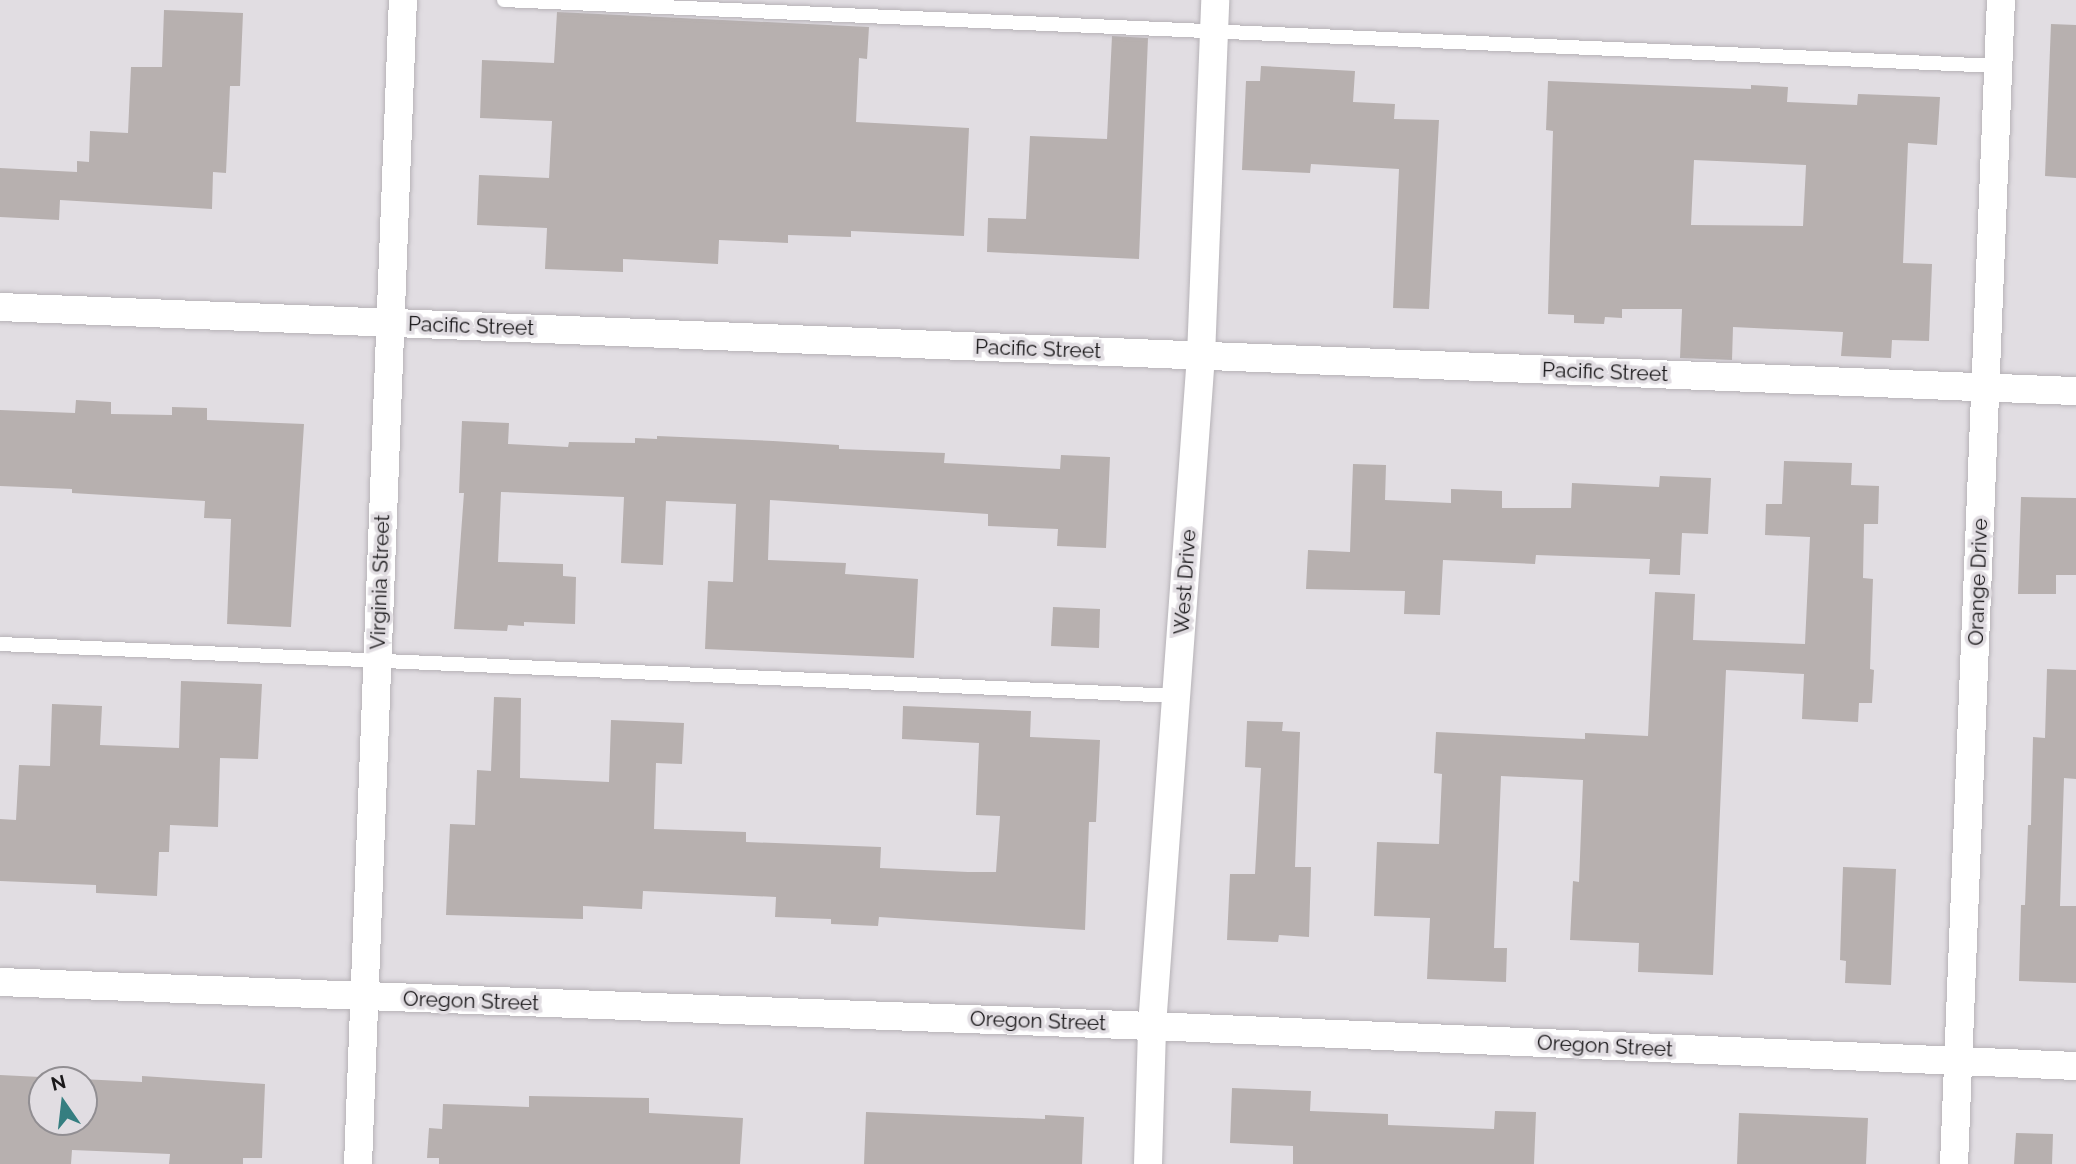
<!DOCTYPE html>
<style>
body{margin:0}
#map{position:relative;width:2076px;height:1164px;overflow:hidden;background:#e1dde2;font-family:Raleway,sans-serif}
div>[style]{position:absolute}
.building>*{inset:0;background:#b7b0af}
.roads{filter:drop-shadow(0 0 2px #b6b2b7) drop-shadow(0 0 2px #b6b2b7)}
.lane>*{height:14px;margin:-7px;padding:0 7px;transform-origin:7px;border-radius:7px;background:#fff}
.street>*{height:28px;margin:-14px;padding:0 14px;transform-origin:14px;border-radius:14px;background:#fff}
span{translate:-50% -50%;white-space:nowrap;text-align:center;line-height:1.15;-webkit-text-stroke:7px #e1dde2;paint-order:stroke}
.street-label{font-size:21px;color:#1a181a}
.north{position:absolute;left:28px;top:1066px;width:70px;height:70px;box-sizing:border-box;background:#e1dde2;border:2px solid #918e92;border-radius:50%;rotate:346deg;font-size:19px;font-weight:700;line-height:28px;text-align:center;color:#1a181a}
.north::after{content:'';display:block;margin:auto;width:24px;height:32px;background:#357e80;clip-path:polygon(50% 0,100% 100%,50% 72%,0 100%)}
</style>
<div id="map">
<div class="building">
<i style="clip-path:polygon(164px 10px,243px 13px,240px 86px,230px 86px,226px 173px,213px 172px,212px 209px,60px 200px,59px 220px,0 217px,0 168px,77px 172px,77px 161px,89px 162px,90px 131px,128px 133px,131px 67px,162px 67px)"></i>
<i style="clip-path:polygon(557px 12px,869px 27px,867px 59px,859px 58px,856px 122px,969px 128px,964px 236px,851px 231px,851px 237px,788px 235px,788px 243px,719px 240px,718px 264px,623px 259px,623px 272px,545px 269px,547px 228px,477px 225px,479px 175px,549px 178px,552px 121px,480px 118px,482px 60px,554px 63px)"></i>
<i style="clip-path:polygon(2051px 24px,2076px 25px,2076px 178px,2045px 176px)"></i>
<i style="clip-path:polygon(1112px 36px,1148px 38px,1139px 259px,987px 252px,988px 218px,1026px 219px,1030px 136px,1107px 139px)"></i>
<i style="clip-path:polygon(1261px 66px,1355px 71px,1353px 102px,1395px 104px,1394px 119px,1439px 120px,1429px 309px,1393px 308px,1399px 169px,1311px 164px,1310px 173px,1242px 170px,1246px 81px,1260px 81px)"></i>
<i style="clip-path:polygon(evenodd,1548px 81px,1751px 89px,1751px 85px,1788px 87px,1787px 102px,1857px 105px,1858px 94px,1940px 97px,1937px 145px,1908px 143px,1903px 263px,1932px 264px,1929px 341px,1892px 340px,1891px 358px,1841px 356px,1843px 332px,1733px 327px,1732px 360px,1680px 358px,1682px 309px,1622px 309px,1622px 318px,1605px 317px,1604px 324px,1574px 323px,1574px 315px,1548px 314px,1553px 131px,1546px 130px,1548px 81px,1694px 160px,1806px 165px,1803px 226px,1691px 225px,1694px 160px)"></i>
<i style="clip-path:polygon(76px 400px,111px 402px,111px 414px,172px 415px,172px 407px,207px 408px,207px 420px,304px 424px,291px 627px,227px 624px,231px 519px,204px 518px,205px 501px,72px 493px,72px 489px,0 486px,0 410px,75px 413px)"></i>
<i style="clip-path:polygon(462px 421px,509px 423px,508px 444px,568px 447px,569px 442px,635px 443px,635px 438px,657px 439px,657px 436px,773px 441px,839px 445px,839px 449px,945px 453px,944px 463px,1060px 469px,1061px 455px,1110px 457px,1106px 548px,1057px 546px,1058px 529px,988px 526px,988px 514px,770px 500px,768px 560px,846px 563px,845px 574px,918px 579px,914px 658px,705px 649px,708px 581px,733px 582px,736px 504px,666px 501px,663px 565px,621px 563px,624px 497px,501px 492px,498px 562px,563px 564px,563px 576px,576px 577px,575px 624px,524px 622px,524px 626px,508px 625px,507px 631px,454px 629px,464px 493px,459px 493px)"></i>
<i style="clip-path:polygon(1784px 461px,1852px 463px,1851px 485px,1879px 486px,1878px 524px,1864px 524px,1863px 578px,1873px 579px,1870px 669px,1874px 670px,1872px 703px,1859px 703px,1858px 722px,1802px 719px,1804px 674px,1726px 670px,1713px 975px,1638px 972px,1639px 943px,1570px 940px,1573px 881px,1579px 882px,1583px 780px,1501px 776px,1494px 948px,1507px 948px,1506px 982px,1427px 979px,1430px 918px,1374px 916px,1377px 842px,1439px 844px,1442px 774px,1434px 773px,1436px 732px,1585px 739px,1585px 733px,1648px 736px,1655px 592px,1695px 594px,1693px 640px,1805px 644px,1810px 537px,1765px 535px,1766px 504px,1782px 504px)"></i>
<i style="clip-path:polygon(1353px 464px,1386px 465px,1385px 500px,1451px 503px,1451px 489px,1502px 491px,1502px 508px,1571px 508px,1572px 483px,1659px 487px,1660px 476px,1711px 478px,1708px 534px,1682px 533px,1680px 575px,1649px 574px,1650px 559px,1536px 555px,1535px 564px,1443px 560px,1440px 615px,1404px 614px,1405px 591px,1306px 589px,1308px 550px,1350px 552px)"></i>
<i style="clip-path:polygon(2021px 497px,2076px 498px,2076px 575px,2056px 575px,2056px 594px,2018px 594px)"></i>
<i style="clip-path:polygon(1053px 607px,1100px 609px,1099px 648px,1051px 646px)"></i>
<i style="clip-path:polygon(2047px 669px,2076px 670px,2076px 779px,2064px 778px,2060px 906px,2076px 906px,2076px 983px,2019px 981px,2021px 905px,2025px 905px,2028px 825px,2031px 825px,2033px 737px,2045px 738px)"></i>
<i style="clip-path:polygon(181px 681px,262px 684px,258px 759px,220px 758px,218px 827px,170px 825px,169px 852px,159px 852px,157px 896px,96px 893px,96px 885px,0 881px,0 819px,16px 820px,19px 765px,50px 766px,52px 704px,102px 706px,100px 745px,179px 748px)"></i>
<i style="clip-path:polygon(494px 697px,521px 698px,520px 778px,609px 782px,611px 720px,684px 723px,682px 764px,656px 763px,654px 829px,746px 832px,746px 842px,881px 847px,880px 868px,968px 872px,996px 872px,1000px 816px,976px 815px,979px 743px,902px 739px,903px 706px,1031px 711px,1030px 737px,1100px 740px,1096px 822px,1089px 822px,1085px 930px,879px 917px,878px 926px,831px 924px,831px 919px,775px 917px,776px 897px,643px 891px,642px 909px,583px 906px,583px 919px,446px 915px,450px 824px,475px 825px,477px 770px,491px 771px)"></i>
<i style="clip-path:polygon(1247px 721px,1283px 722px,1282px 731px,1300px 732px,1295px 867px,1311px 867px,1309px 937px,1279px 935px,1278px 942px,1227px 940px,1230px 874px,1255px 874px,1261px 768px,1245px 767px)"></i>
<i style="clip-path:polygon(1843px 867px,1896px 869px,1891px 985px,1845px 983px,1846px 961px,1840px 960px)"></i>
<i style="clip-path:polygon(evenodd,0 1075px,142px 1082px,142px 1076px,265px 1084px,262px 1158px,243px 1158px,243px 1164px,169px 1164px,170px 1154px,72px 1150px,71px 1164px,0 1164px,0 1075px,42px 1080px,84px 1080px,84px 1122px,42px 1122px,42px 1080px)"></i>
<i style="clip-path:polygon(1232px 1088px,1311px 1091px,1310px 1111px,1388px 1114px,1388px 1125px,1494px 1129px,1495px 1111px,1536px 1112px,1534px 1164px,1293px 1164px,1293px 1146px,1230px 1143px)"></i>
<i style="clip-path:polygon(529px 1096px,649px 1098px,649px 1113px,743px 1118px,740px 1164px,439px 1164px,439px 1158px,427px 1158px,429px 1128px,442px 1129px,443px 1104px,529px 1107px)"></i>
<i style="clip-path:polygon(866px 1112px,1045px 1119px,1045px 1115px,1084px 1117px,1082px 1164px,864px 1164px)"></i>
<i style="clip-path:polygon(1739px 1113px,1868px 1118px,1866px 1164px,1737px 1164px)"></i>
<i style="clip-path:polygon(2016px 1133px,2053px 1134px,2052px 1164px,2014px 1164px)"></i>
</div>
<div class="roads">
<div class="lane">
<i style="left:504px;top:0;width:1496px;rotate:2.53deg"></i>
<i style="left:0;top:644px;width:1177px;rotate:2.53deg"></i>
</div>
<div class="street">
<i style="left:0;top:307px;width:2078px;rotate:2.32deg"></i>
<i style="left:0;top:982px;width:1153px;rotate:2.19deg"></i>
<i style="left:1152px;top:1026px;width:925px;rotate:2.48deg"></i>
<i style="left:358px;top:1164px;width:1165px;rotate:-87.79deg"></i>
<i style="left:1148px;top:1164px;width:138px;rotate:-88.3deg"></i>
<i style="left:1152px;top:1026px;width:672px;rotate:-85.82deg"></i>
<i style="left:1201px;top:356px;width:356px;rotate:-87.7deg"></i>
<i style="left:1954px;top:1164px;width:1165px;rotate:-87.69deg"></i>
</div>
</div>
<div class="street-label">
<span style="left:471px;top:326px;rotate:2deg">Pacific Street</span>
<span style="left:1038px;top:349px;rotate:2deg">Pacific Street</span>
<span style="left:1605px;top:372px;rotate:2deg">Pacific Street</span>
<span style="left:380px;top:582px;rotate:-88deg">Virginia Street</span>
<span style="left:1185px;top:582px;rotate:-86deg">West Drive</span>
<span style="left:1978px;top:582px;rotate:-88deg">Orange Drive</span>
<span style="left:471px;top:1001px;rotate:2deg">Oregon Street</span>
<span style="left:1038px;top:1021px;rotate:2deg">Oregon Street</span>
<span style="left:1605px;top:1046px;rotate:3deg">Oregon Street</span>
</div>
<div class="north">N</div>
</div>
